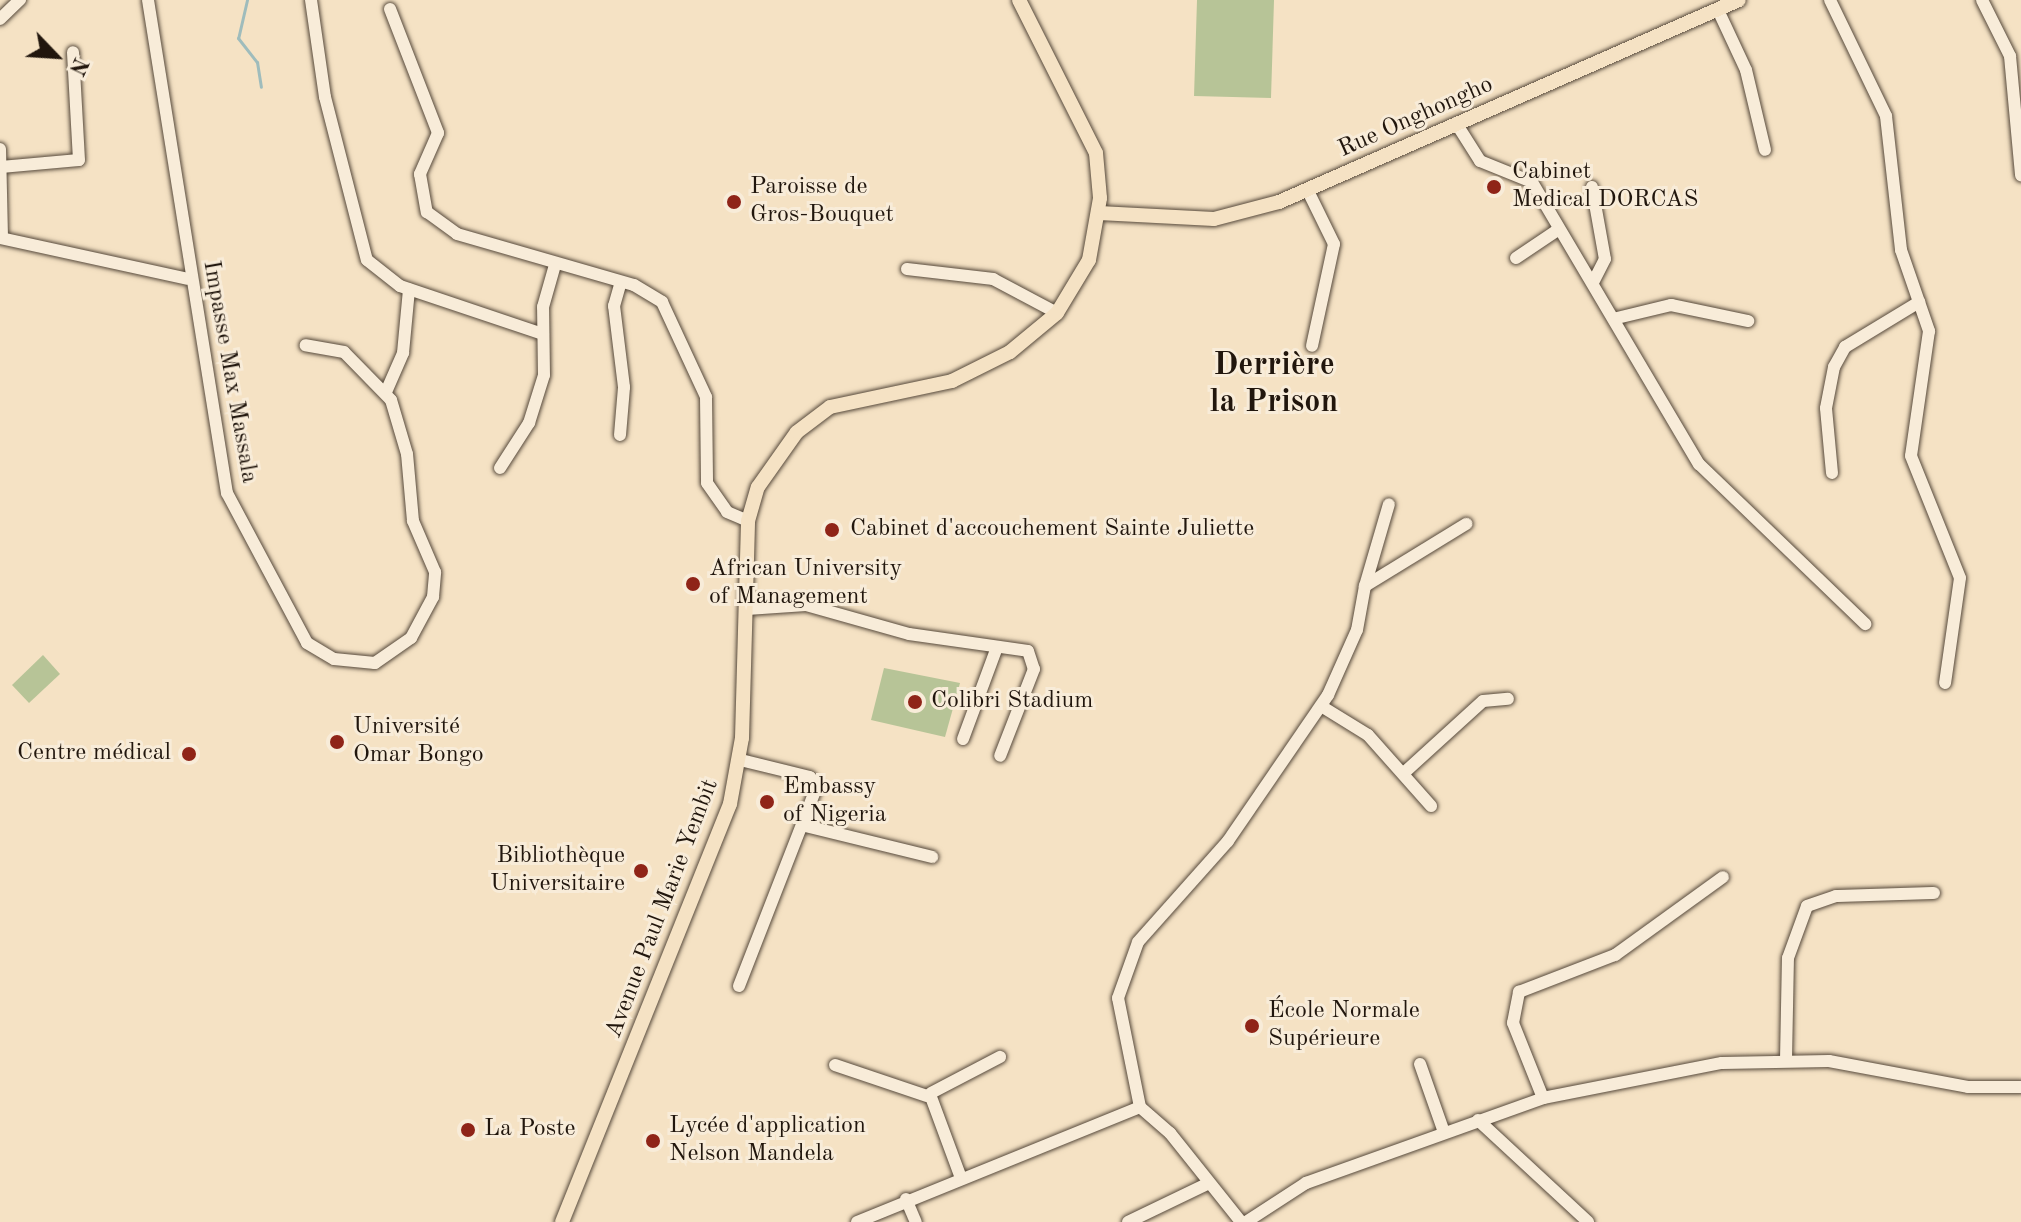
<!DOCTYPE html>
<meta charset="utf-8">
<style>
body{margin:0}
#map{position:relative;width:2021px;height:1222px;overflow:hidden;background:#f5e2c4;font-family:"Old Standard TT",serif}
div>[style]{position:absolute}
.green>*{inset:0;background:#b7c497}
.stream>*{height:3px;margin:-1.5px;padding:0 1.5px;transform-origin:1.5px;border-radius:1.5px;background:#9fbcbc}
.roads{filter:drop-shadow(0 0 2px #56493b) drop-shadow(0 0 2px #56493b)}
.minor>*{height:12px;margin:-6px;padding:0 6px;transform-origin:6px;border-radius:6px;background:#f8ecd9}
.major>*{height:14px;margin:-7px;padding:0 7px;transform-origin:7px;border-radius:7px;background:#f5e2c4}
.dots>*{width:22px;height:22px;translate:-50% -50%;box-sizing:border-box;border:4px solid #f8ecd9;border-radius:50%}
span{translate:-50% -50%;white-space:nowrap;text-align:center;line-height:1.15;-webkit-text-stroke:6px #f8ecd9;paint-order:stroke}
.street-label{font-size:24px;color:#21160d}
.poi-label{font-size:24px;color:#21160d}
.left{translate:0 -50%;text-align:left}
.right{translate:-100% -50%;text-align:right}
.district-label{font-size:32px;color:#21160d;font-weight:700}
.north{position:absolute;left:16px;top:16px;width:80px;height:80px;-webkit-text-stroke:6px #f8ecd9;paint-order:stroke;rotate:115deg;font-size:22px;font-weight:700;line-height:32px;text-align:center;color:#21160d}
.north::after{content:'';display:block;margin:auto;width:28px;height:36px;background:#21160d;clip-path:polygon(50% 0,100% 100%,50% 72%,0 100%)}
</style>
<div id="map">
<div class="green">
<i style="clip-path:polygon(1197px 0,1274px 0,1271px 98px,1194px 96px)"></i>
<i style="clip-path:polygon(43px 655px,60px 674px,29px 703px,12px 685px)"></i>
<i style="clip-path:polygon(884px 668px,960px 683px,945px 737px,871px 720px)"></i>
</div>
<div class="stream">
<i style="left:247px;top:0;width:39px;rotate:103deg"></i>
<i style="left:238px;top:38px;width:31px;rotate:52deg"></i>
<i style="left:257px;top:62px;width:25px;rotate:81deg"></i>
</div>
<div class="roads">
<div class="minor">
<i style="left:148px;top:0;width:499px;rotate:80.9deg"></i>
<i style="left:227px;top:493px;width:170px;rotate:61.9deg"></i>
<i style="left:307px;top:643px;width:31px;rotate:31deg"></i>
<i style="left:334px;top:659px;width:41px;rotate:5.6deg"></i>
<i style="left:375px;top:663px;width:44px;rotate:-34.8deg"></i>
<i style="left:411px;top:638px;width:47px;rotate:-61.8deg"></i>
<i style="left:433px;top:597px;width:25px;rotate:-85deg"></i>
<i style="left:435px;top:572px;width:56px;rotate:-113.3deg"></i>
<i style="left:413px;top:521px;width:67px;rotate:-95.1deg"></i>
<i style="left:407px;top:454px;width:56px;rotate:-106.5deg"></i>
<i style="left:391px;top:400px;width:67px;rotate:-134.4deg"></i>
<i style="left:344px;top:352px;width:39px;rotate:-170deg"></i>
<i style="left:311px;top:0;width:98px;rotate:81.8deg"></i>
<i style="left:325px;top:97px;width:168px;rotate:75.6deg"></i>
<i style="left:367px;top:260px;width:42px;rotate:38.2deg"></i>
<i style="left:400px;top:286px;width:151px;rotate:18.6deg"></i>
<i style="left:1830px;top:0;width:129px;rotate:64.2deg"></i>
<i style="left:1886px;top:116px;width:135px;rotate:83.6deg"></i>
<i style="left:1901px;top:250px;width:86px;rotate:70.9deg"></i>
<i style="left:1929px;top:331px;width:126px;rotate:98.2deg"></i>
<i style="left:1911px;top:456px;width:131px;rotate:68.1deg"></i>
<i style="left:1960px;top:578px;width:106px;rotate:98.1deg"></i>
<i style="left:1982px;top:0;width:63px;rotate:63.4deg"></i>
<i style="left:2010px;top:56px;width:120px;rotate:84.7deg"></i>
<i style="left:390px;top:9px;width:133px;rotate:68.8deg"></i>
<i style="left:438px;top:133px;width:45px;rotate:113.7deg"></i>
<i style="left:420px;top:174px;width:39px;rotate:80deg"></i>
<i style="left:427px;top:212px;width:37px;rotate:36deg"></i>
<i style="left:457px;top:234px;width:184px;rotate:16.1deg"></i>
<i style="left:634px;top:285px;width:33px;rotate:31deg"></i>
<i style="left:662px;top:302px;width:105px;rotate:65.1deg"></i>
<i style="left:706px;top:397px;width:86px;rotate:89.3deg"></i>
<i style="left:707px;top:483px;width:35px;rotate:55deg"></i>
<i style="left:727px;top:512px;width:23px;rotate:23deg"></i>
<i style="left:1718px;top:10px;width:66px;rotate:65deg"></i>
<i style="left:1746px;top:70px;width:82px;rotate:76.6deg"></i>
<i style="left:0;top:19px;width:28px;rotate:-44deg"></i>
<i style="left:1456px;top:123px;width:45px;rotate:57.7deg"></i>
<i style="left:1480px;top:161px;width:56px;rotate:22deg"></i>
<i style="left:1532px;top:182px;width:328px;rotate:59.4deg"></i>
<i style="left:1699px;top:464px;width:231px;rotate:43.9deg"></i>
<i style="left:0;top:149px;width:89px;rotate:88.7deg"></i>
<i style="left:1px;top:167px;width:78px;rotate:-5.1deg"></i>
<i style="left:79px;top:160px;width:108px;rotate:-93.2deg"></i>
<i style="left:1592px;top:187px;width:73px;rotate:79.8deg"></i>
<i style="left:1605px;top:259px;width:27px;rotate:117deg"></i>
<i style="left:1308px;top:191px;width:59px;rotate:63.9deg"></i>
<i style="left:1334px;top:244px;width:104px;rotate:102.2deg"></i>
<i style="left:0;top:238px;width:192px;rotate:12.3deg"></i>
<i style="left:1516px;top:258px;width:48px;rotate:-34deg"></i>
<i style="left:907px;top:269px;width:87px;rotate:6.6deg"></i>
<i style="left:993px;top:279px;width:72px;rotate:28deg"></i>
<i style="left:1617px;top:318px;width:56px;rotate:-13.5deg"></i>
<i style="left:1671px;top:305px;width:79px;rotate:11.7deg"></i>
<i style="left:386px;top:392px;width:43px;rotate:-66.4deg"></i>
<i style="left:403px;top:353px;width:64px;rotate:-84.6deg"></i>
<i style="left:620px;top:435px;width:48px;rotate:-85.2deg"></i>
<i style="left:624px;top:387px;width:82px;rotate:-97deg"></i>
<i style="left:614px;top:306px;width:25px;rotate:-74deg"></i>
<i style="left:500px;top:468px;width:54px;rotate:-57.2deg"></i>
<i style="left:529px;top:423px;width:50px;rotate:-72.6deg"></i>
<i style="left:544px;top:375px;width:68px;rotate:-90.8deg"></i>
<i style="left:543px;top:307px;width:44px;rotate:-74.1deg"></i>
<i style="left:1832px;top:473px;width:65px;rotate:-95.3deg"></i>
<i style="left:1826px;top:408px;width:42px;rotate:-79deg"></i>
<i style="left:1834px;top:367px;width:23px;rotate:-61deg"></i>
<i style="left:1845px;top:347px;width:87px;rotate:-31.3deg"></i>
<i style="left:1365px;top:586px;width:85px;rotate:-73.7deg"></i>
<i style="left:747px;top:609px;width:59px;rotate:-3.9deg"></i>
<i style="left:806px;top:605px;width:107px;rotate:15.7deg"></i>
<i style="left:909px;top:634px;width:120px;rotate:8.1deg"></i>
<i style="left:1028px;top:651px;width:19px;rotate:72deg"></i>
<i style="left:1034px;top:669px;width:93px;rotate:111.3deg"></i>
<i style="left:1321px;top:706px;width:55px;rotate:31.7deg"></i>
<i style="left:1368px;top:735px;width:95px;rotate:48.4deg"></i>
<i style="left:963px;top:739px;width:98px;rotate:-69.7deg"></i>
<i style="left:1406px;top:771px;width:104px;rotate:-42.3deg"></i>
<i style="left:1483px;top:701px;width:25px;rotate:-5deg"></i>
<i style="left:806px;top:826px;width:130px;rotate:13.8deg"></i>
<i style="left:739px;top:986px;width:215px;rotate:-68.7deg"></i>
<i style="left:817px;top:786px;width:11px;rotate:-128deg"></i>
<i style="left:810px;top:777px;width:72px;rotate:-166.3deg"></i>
<i style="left:1786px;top:1060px;width:102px;rotate:-88.9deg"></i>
<i style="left:1788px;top:958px;width:55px;rotate:-69.9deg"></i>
<i style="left:1807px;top:906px;width:31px;rotate:-19deg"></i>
<i style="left:1836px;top:896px;width:98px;rotate:-1.8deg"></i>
<i style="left:1420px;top:1064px;width:72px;rotate:70.6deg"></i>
<i style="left:835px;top:1065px;width:97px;rotate:18.6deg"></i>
<i style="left:931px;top:1093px;width:78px;rotate:-27.6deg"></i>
<i style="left:931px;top:1097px;width:86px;rotate:69.7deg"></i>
<i style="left:1543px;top:1098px;width:81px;rotate:-111.8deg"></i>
<i style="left:1513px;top:1023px;width:32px;rotate:-79deg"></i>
<i style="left:1519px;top:992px;width:103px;rotate:-21.1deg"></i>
<i style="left:1615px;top:955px;width:133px;rotate:-35.8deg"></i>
<i style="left:1140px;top:1107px;width:111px;rotate:-101.4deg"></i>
<i style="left:1118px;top:998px;width:59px;rotate:-70.3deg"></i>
<i style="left:1138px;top:942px;width:135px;rotate:-48.3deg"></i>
<i style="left:1228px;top:841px;width:177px;rotate:-55.6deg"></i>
<i style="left:1328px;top:695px;width:71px;rotate:-66deg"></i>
<i style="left:1357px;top:630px;width:45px;rotate:-79.7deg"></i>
<i style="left:1365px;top:586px;width:119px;rotate:-31.5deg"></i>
<i style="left:1140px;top:1107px;width:40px;rotate:41deg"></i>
<i style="left:1170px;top:1133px;width:114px;rotate:51.4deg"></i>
<i style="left:1478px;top:1120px;width:150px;rotate:42.8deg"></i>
<i style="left:906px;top:1199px;width:25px;rotate:67deg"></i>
<i style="left:857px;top:1222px;width:305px;rotate:-22.1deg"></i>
<i style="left:1128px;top:1222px;width:90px;rotate:-25.7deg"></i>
<i style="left:1246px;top:1222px;width:72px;rotate:-33deg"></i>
<i style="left:1306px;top:1183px;width:252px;rotate:-19.7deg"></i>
<i style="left:1543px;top:1098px;width:182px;rotate:-11.1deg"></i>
<i style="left:1722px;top:1063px;width:107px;rotate:-1.1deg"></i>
<i style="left:1829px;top:1061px;width:141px;rotate:10.6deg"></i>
<i style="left:1968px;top:1087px;width:53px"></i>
</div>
<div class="major">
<i style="left:1099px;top:213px;width:115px;rotate:3deg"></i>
<i style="left:1214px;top:219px;width:67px;rotate:-14.7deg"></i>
<i style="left:1279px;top:202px;width:502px;rotate:-23.71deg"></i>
<i style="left:562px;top:1222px;width:450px;rotate:-68.1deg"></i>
<i style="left:730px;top:804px;width:67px;rotate:-79.7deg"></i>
<i style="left:742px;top:738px;width:217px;rotate:-88.4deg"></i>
<i style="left:748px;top:521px;width:35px;rotate:-74deg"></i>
<i style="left:758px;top:487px;width:67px;rotate:-54.7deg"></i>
<i style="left:797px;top:432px;width:41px;rotate:-37.1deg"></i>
<i style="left:830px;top:407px;width:125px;rotate:-12deg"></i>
<i style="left:952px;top:381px;width:65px;rotate:-26.6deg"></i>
<i style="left:1010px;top:352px;width:61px;rotate:-39.7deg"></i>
<i style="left:1057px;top:313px;width:62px;rotate:-58.9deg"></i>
<i style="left:1089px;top:260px;width:63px;rotate:-79.9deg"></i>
<i style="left:1100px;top:198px;width:45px;rotate:-95.1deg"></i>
<i style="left:1096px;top:153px;width:171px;rotate:-116.7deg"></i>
</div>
</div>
<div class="dots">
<i style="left:1494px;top:187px;background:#8f2418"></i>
<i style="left:734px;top:202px;background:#8f2418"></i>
<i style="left:832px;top:530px;background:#8f2418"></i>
<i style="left:693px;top:584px;background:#8f2418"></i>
<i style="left:915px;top:702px;background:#8f2418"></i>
<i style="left:337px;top:742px;background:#8f2418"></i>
<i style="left:189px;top:754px;background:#8f2418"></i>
<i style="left:767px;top:802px;background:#8f2418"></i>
<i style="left:641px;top:871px;background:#8f2418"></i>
<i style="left:1252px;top:1026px;background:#8f2418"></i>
<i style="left:468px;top:1130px;background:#8f2418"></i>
<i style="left:653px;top:1141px;background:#8f2418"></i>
</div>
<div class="street-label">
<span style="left:1416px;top:118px;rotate:-24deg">Rue Onghongho</span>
<span style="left:229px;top:372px;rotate:80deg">Impasse Max Massala</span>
<span style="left:663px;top:909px;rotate:-69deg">Avenue Paul Marie Yembit</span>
</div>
<div class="poi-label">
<span class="left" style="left:1512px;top:187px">Cabinet<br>Medical DORCAS</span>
<span class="left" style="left:750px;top:202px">Paroisse de<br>Gros-Bouquet</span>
<span class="left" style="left:850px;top:530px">Cabinet d'accouchement Sainte Juliette</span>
<span class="left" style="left:709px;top:584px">African University<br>of Management</span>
<span class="left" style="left:931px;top:702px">Colibri Stadium</span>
<span class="left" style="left:353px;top:742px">Université<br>Omar Bongo</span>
<span class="right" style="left:171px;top:754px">Centre médical</span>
<span class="left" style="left:783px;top:802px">Embassy<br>of Nigeria</span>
<span class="right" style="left:625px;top:871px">Bibliothèque<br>Universitaire</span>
<span class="left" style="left:1268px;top:1026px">École Normale<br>Supérieure</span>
<span class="left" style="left:669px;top:1141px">Lycée d'application<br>Nelson Mandela</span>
<span class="left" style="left:484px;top:1130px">La Poste</span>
</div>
<div class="district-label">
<span style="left:1274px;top:385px">Derrière<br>la Prison</span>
</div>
<div class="north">N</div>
</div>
